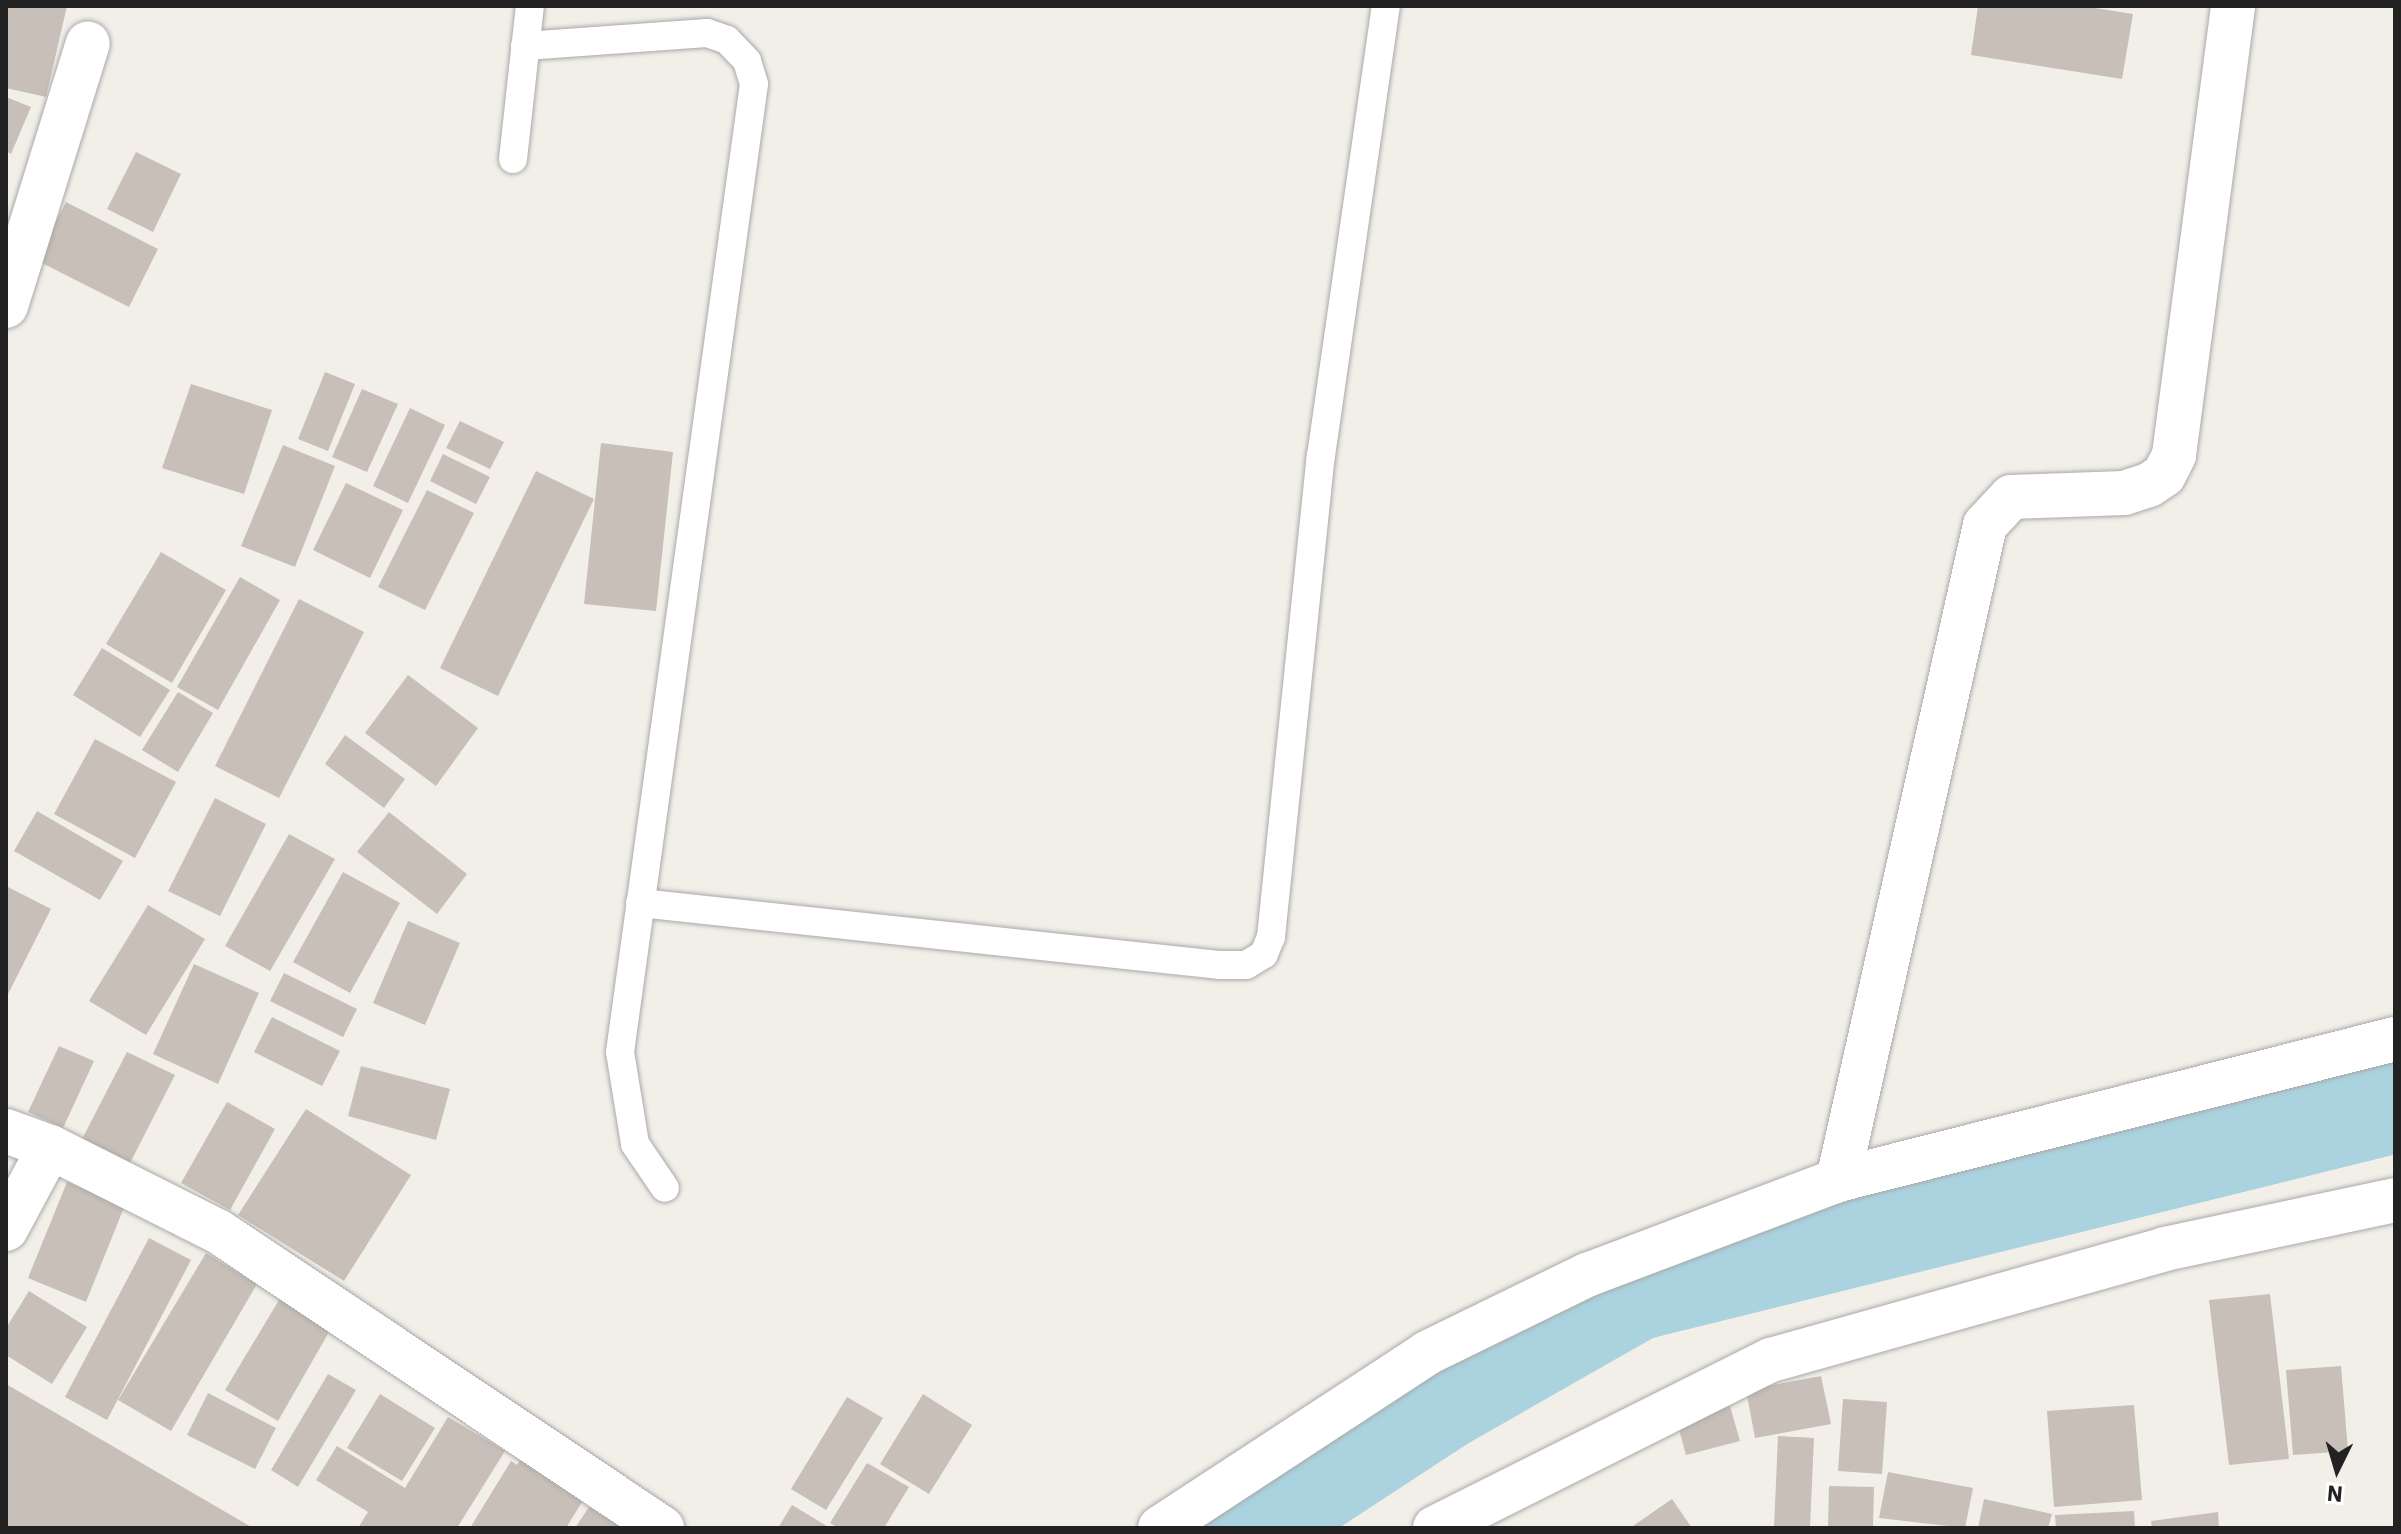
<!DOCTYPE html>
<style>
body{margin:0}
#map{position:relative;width:2401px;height:1534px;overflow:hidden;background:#f2efe9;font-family:"IBM Plex Sans",sans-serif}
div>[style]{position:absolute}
.river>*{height:104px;margin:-52px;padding:0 52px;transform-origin:52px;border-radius:52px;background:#aad3df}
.building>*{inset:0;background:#c7bfb8}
.roads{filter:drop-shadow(0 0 2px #a9a9a9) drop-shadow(0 0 2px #a9a9a9)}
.service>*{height:28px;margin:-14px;padding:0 14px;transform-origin:14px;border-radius:14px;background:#fff}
.minor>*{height:44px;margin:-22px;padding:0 22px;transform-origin:22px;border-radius:22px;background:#fff}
.tertiary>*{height:44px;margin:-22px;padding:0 22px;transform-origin:22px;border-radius:22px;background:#fff}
span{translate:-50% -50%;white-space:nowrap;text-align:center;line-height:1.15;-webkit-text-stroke:6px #fff;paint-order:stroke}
.frame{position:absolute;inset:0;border:8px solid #222;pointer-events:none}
.north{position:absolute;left:2297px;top:1430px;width:80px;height:80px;-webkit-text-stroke:6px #fff;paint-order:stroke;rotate:185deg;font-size:22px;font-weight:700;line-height:32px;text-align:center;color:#222}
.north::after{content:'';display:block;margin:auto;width:28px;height:36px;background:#222;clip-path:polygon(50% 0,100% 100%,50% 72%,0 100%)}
</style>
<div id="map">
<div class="river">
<i style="left:1244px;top:1528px;width:235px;rotate:-33.2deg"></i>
<i style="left:1441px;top:1399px;width:222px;rotate:-29.7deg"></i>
<i style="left:1634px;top:1289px;width:784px;rotate:-13.88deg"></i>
</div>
<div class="building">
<i style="clip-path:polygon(6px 6px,67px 6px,46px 97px,6px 88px)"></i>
<i style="clip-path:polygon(1978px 6px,2082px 6px,2133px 14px,2122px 79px,1971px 55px)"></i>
<i style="clip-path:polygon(6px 97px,31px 107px,11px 154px,6px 151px)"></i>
<i style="clip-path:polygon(136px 152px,181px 174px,153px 232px,107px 209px)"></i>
<i style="clip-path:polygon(66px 202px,158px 249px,129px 307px,36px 260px)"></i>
<i style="clip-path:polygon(325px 372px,355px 384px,328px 451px,298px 439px)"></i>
<i style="clip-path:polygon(191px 384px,272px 410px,244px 494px,162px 468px)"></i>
<i style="clip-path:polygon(362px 389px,398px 404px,367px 472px,332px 457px)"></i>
<i style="clip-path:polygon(410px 408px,445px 425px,408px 503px,373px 486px)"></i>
<i style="clip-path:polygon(460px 421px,504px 442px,490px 469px,446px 448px)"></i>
<i style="clip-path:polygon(601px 443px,673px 452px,656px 611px,584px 604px)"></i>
<i style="clip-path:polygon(283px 445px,335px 466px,295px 567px,241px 546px)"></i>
<i style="clip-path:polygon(443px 454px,490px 477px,476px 504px,430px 481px)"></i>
<i style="clip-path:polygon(536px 471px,594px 499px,498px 696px,440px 668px)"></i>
<i style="clip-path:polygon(346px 483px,403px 510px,370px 578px,313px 550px)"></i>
<i style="clip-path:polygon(427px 490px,474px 513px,425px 610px,378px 587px)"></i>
<i style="clip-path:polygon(161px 552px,226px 590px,172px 683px,106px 644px)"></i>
<i style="clip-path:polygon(240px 577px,280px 600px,218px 710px,177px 687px)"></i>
<i style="clip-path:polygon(299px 599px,364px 632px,279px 798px,215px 766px)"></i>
<i style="clip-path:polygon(102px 648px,170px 690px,140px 737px,73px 695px)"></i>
<i style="clip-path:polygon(408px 675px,478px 728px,436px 786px,365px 733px)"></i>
<i style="clip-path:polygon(178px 692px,213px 713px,178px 772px,142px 750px)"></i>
<i style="clip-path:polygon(345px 735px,405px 779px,384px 808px,325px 764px)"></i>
<i style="clip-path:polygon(95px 739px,176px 782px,135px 858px,54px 814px)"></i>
<i style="clip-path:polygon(215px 798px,266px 824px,220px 916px,168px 891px)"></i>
<i style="clip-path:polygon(37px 811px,123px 861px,100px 900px,14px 851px)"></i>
<i style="clip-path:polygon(389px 812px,467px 874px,437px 914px,357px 852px)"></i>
<i style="clip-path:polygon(289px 834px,335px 859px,270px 971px,225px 946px)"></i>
<i style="clip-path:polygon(343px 872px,400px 903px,350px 993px,293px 962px)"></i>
<i style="clip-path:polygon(6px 886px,51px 909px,6px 998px)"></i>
<i style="clip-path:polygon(148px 905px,205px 939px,146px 1035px,89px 1001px)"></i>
<i style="clip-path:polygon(408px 921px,460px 943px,425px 1025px,373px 1003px)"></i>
<i style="clip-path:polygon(194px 964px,259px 993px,218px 1084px,153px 1054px)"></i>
<i style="clip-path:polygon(284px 973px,357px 1009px,343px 1037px,270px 1001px)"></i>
<i style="clip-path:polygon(272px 1017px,340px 1051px,322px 1086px,254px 1052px)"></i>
<i style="clip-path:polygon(59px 1046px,94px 1061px,63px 1128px,28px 1112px)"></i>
<i style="clip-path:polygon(127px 1052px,175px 1075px,128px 1167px,80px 1143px)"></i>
<i style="clip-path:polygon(361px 1066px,450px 1089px,436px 1140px,348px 1116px)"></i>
<i style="clip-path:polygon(227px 1102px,275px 1129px,230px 1210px,181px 1183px)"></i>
<i style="clip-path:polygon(306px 1109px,411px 1175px,344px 1281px,238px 1215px)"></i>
<i style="clip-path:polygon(67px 1182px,125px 1205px,86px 1302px,28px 1278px)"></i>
<i style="clip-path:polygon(149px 1238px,191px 1260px,107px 1420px,65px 1397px)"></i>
<i style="clip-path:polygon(206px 1253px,257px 1284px,171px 1431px,118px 1400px)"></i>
<i style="clip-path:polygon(29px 1291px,87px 1327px,52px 1384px,6px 1355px,6px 1328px)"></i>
<i style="clip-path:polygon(2270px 1294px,2289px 1459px,2229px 1465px,2209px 1300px)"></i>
<i style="clip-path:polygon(282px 1295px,333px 1325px,278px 1421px,225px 1390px)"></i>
<i style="clip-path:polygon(2341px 1366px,2348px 1451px,2293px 1455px,2286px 1370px)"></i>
<i style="clip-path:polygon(328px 1374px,356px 1390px,298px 1487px,271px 1470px)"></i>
<i style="clip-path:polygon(1821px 1376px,1831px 1424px,1755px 1438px,1746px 1390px)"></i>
<i style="clip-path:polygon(6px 1384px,253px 1528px,6px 1528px)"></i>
<i style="clip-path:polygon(208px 1393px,276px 1428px,255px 1469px,187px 1435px)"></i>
<i style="clip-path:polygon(380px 1394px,435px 1428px,402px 1481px,347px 1448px)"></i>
<i style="clip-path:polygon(923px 1394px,972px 1425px,929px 1494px,880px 1464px)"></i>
<i style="clip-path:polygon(847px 1397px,883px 1418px,826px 1510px,791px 1489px)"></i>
<i style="clip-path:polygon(1843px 1399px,1887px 1402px,1882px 1474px,1838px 1471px)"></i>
<i style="clip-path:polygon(2134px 1405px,2142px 1500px,2054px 1507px,2047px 1411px)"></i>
<i style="clip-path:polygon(1730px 1406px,1740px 1441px,1686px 1455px,1677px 1422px)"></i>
<i style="clip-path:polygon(448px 1417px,505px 1451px,457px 1528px,358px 1528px,368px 1512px,316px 1480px,337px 1446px,405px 1488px)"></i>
<i style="clip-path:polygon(1778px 1436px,1814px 1438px,1810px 1528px,1774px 1528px)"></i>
<i style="clip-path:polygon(523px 1455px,587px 1494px,566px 1528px,470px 1528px,511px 1461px,517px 1465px)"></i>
<i style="clip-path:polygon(867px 1463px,909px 1487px,884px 1528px,839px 1528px,830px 1523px)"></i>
<i style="clip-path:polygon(1888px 1472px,1973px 1488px,1965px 1528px,1879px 1518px)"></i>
<i style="clip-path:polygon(1829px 1486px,1874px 1487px,1873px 1528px,1828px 1528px)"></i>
<i style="clip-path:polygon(1672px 1499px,1692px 1528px,1630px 1528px)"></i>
<i style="clip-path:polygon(1984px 1499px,2052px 1514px,2048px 1528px,1978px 1528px)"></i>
<i style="clip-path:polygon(792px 1505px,830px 1528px,778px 1528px)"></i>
<i style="clip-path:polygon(589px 1507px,624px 1528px,575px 1528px)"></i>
<i style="clip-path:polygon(2134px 1511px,2135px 1528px,2056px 1528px,2055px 1515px)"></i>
<i style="clip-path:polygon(2218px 1512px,2219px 1528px,2152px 1528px,2151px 1521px)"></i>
</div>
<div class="roads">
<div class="service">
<i style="left:525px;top:46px;width:182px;rotate:-4.1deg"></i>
<i style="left:707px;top:33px;width:21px;rotate:19deg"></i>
<i style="left:727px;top:40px;width:29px;rotate:46deg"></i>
<i style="left:747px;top:61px;width:24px;rotate:73deg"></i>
<i style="left:754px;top:84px;width:977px;rotate:97.88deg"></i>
<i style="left:620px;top:1052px;width:93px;rotate:80.7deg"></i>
<i style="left:635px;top:1144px;width:53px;rotate:55.7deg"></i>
<i style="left:513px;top:159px;width:154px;rotate:-83.7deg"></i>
<i style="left:640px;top:903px;width:582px;rotate:6.11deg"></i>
<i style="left:1219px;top:965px;width:27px"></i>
<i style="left:1246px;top:965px;width:21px;rotate:-31deg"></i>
<i style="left:1264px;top:954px;width:18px;rotate:-68deg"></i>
<i style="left:1271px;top:937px;width:484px;rotate:-84.1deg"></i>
<i style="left:1321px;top:456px;width:455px;rotate:-81.8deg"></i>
</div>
<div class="minor">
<i style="left:6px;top:306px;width:275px;rotate:-72.7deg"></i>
<i style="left:6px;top:1131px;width:47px;rotate:20deg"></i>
<i style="left:50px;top:1147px;width:189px;rotate:26.7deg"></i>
<i style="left:219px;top:1232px;width:533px;rotate:33.75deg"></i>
<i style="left:1838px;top:1180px;width:671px;rotate:-77.35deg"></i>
<i style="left:1985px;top:525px;width:38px;rotate:-47deg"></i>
<i style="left:2011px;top:497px;width:113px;rotate:-2deg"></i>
<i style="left:2124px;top:493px;width:26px;rotate:-18deg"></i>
<i style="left:2149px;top:485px;width:18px;rotate:-34deg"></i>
<i style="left:2164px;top:475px;width:22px;rotate:-63deg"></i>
<i style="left:2174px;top:455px;width:453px;rotate:-82.5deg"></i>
<i style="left:6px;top:1229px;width:93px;rotate:-61.8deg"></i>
<i style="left:1435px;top:1528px;width:376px;rotate:-26.6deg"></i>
<i style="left:1771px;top:1360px;width:409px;rotate:-15.7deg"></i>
<i style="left:2165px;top:1249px;width:235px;rotate:-12deg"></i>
</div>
<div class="tertiary">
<i style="left:1160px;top:1528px;width:319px;rotate:-33.2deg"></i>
<i style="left:1427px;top:1353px;width:178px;rotate:-26deg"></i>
<i style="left:1587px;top:1275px;width:268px;rotate:-20.7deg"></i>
<i style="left:1838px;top:1180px;width:575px;rotate:-14.21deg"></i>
</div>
</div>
<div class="frame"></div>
<div class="north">N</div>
</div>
